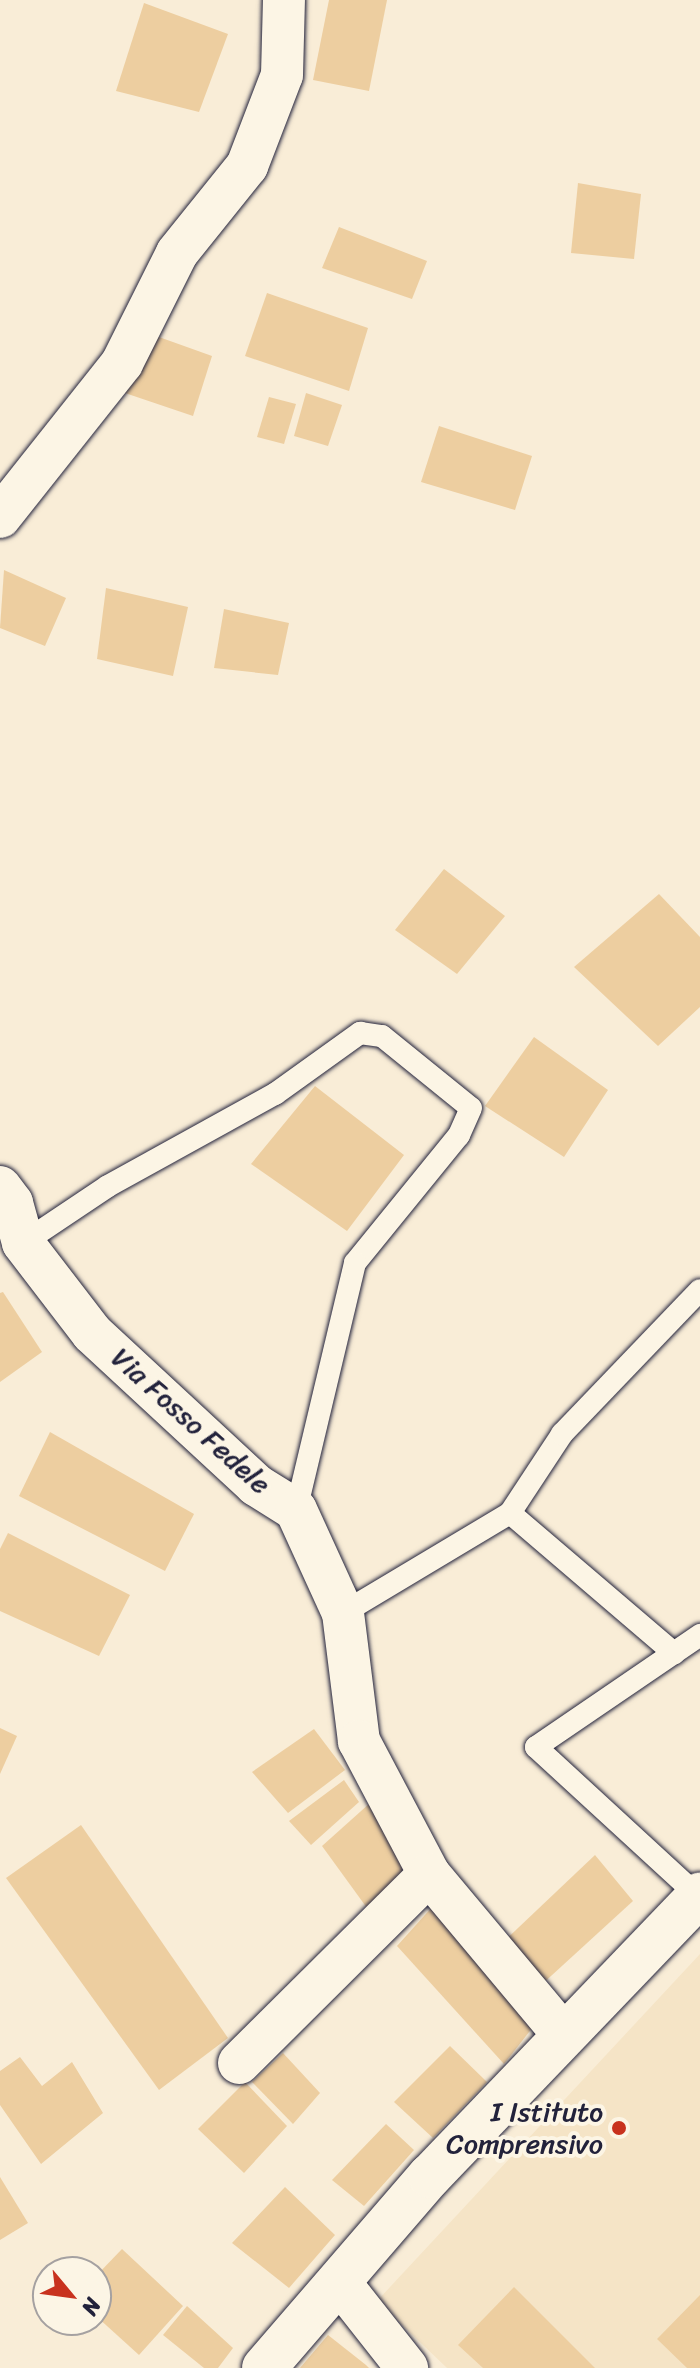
<!DOCTYPE html>
<style>
body{margin:0}
#map{position:relative;width:700px;height:2368px;overflow:hidden;background:#f9edd7;font-family:Sriracha,sans-serif}
div>[style]{position:absolute}
.built>*{inset:0;background:#f5e4c6}
.building>*{inset:0;background:#edcea0}
.roads{filter:drop-shadow(0 0 2px #22223b) drop-shadow(0 0 2px #22223b)}
.service>*{height:22px;margin:-11px;padding:0 11px;transform-origin:11px;border-radius:11px;background:#fcf5e5}
.minor>*{height:42px;margin:-21px;padding:0 21px;transform-origin:21px;border-radius:21px;background:#fcf5e5}
.tertiary>*{height:44px;margin:-22px;padding:0 22px;transform-origin:22px;border-radius:22px;background:#fcf5e5}
.dots>*{width:22px;height:22px;translate:-50% -50%;box-sizing:border-box;border:4px solid #fcf5e5;border-radius:50%}
span{translate:-50% -50%;white-space:nowrap;text-align:center;line-height:1.15;-webkit-text-stroke:8px #fcf5e5;paint-order:stroke}
.street-label{font-size:28px;color:#22223b}
.poi-label{font-size:28px;color:#22223b}
.right{translate:-100% -50%;text-align:right}
.north{position:absolute;left:32px;top:2256px;width:80px;height:80px;box-sizing:border-box;background:#fcf5e5;border:2px solid #a5a1a1;border-radius:50%;rotate:119deg;font-size:22px;font-weight:700;line-height:32px;text-align:center;color:#22223b}
.north::after{content:'';display:block;margin:auto;width:28px;height:36px;background:#c8321e;clip-path:polygon(50% 0,100% 100%,50% 72%,0 100%)}
</style>
<div id="map">
<div class="built">
<i style="clip-path:polygon(700px 1954px,700px 2368px,447px 2368px,377px 2301px)"></i>
</div>
<div class="building">
<i style="clip-path:polygon(329px 0,387px 0,369px 91px,313px 80px)"></i>
<i style="clip-path:polygon(144px 3px,228px 34px,199px 112px,116px 91px)"></i>
<i style="clip-path:polygon(578px 183px,641px 194px,634px 259px,571px 253px)"></i>
<i style="clip-path:polygon(339px 227px,427px 261px,412px 299px,322px 268px)"></i>
<i style="clip-path:polygon(267px 293px,368px 328px,349px 391px,245px 356px)"></i>
<i style="clip-path:polygon(145px 332px,212px 356px,193px 416px,122px 392px)"></i>
<i style="clip-path:polygon(306px 393px,342px 405px,328px 446px,294px 436px)"></i>
<i style="clip-path:polygon(269px 397px,296px 404px,284px 444px,257px 437px)"></i>
<i style="clip-path:polygon(439px 426px,532px 456px,515px 510px,421px 482px)"></i>
<i style="clip-path:polygon(4px 570px,66px 598px,45px 646px,0 628px)"></i>
<i style="clip-path:polygon(106px 588px,188px 607px,173px 676px,97px 659px)"></i>
<i style="clip-path:polygon(224px 609px,289px 623px,278px 675px,214px 668px)"></i>
<i style="clip-path:polygon(444px 869px,505px 916px,457px 974px,395px 930px)"></i>
<i style="clip-path:polygon(659px 894px,700px 937px,700px 1007px,658px 1046px,574px 967px)"></i>
<i style="clip-path:polygon(534px 1037px,608px 1090px,564px 1157px,485px 1106px)"></i>
<i style="clip-path:polygon(315px 1086px,404px 1155px,347px 1231px,251px 1164px)"></i>
<i style="clip-path:polygon(3px 1292px,42px 1352px,0 1382px,0 1293px)"></i>
<i style="clip-path:polygon(50px 1432px,194px 1514px,165px 1571px,19px 1496px)"></i>
<i style="clip-path:polygon(8px 1533px,130px 1595px,99px 1656px,0 1611px,0 1549px)"></i>
<i style="clip-path:polygon(0 1728px,17px 1736px,0 1774px)"></i>
<i style="clip-path:polygon(314px 1729px,345px 1770px,288px 1813px,252px 1772px)"></i>
<i style="clip-path:polygon(344px 1780px,359px 1802px,311px 1845px,289px 1821px)"></i>
<i style="clip-path:polygon(370px 1803px,414px 1866px,367px 1908px,322px 1846px)"></i>
<i style="clip-path:polygon(81px 1825px,228px 2038px,159px 2090px,6px 1878px)"></i>
<i style="clip-path:polygon(595px 1855px,633px 1901px,539px 1987px,499px 1946px)"></i>
<i style="clip-path:polygon(442px 1896px,540px 2018px,504px 2064px,397px 1946px)"></i>
<i style="clip-path:polygon(450px 2046px,487px 2082px,433px 2138px,394px 2102px)"></i>
<i style="clip-path:polygon(283px 2053px,320px 2093px,293px 2124px,252px 2082px)"></i>
<i style="clip-path:polygon(20px 2057px,42px 2086px,72px 2062px,103px 2113px,41px 2164px,0 2105px,0 2071px)"></i>
<i style="clip-path:polygon(245px 2082px,287px 2126px,244px 2173px,198px 2129px)"></i>
<i style="clip-path:polygon(386px 2124px,414px 2150px,364px 2206px,332px 2180px)"></i>
<i style="clip-path:polygon(0 2177px,28px 2223px,0 2240px)"></i>
<i style="clip-path:polygon(285px 2187px,335px 2235px,289px 2288px,232px 2243px)"></i>
<i style="clip-path:polygon(122px 2249px,183px 2306px,139px 2355px,96px 2316px,96px 2276px)"></i>
<i style="clip-path:polygon(514px 2287px,595px 2368px,483px 2368px,458px 2345px)"></i>
<i style="clip-path:polygon(700px 2295px,700px 2368px,687px 2368px,657px 2339px)"></i>
<i style="clip-path:polygon(187px 2306px,233px 2348px,218px 2368px,204px 2368px,163px 2335px)"></i>
<i style="clip-path:polygon(328px 2335px,366px 2365px,369px 2368px,300px 2368px)"></i>
</div>
<div class="roads">
<div class="service">
<i style="left:23px;top:1243px;width:102px;rotate:-33.8deg"></i>
<i style="left:108px;top:1186px;width:191px;rotate:-28.9deg"></i>
<i style="left:275px;top:1094px;width:105px;rotate:-35.7deg"></i>
<i style="left:360px;top:1033px;width:22px;rotate:8deg"></i>
<i style="left:382px;top:1036px;width:114px;rotate:39deg"></i>
<i style="left:471px;top:1108px;width:30px;rotate:114deg"></i>
<i style="left:459px;top:1135px;width:165px;rotate:129.1deg"></i>
<i style="left:355px;top:1263px;width:254px;rotate:103.4deg"></i>
<i style="left:510px;top:1513px;width:216px;rotate:40.5deg"></i>
<i style="left:343px;top:1613px;width:195px;rotate:-30.9deg"></i>
<i style="left:510px;top:1513px;width:95px;rotate:-56.6deg"></i>
<i style="left:562px;top:1434px;width:199px;rotate:-46.2deg"></i>
<i style="left:698px;top:1896px;width:220px;rotate:-137.4deg"></i>
<i style="left:536px;top:1747px;width:199px;rotate:-34.3deg"></i>
</div>
<div class="minor">
<i style="left:0;top:517px;width:196px;rotate:-51.6deg"></i>
<i style="left:122px;top:363px;width:123px;rotate:-63.4deg"></i>
<i style="left:177px;top:253px;width:112px;rotate:-51.2deg"></i>
<i style="left:247px;top:166px;width:97px;rotate:-69deg"></i>
<i style="left:282px;top:75px;width:75px;rotate:-88.5deg"></i>
<i style="left:0;top:1187px;width:20px;rotate:53deg"></i>
<i style="left:12px;top:1203px;width:41px;rotate:74.6deg"></i>
<i style="left:23px;top:1243px;width:113px;rotate:52.5deg"></i>
<i style="left:92px;top:1333px;width:224px;rotate:42.8deg"></i>
<i style="left:256px;top:1485px;width:47px;rotate:32deg"></i>
<i style="left:296px;top:1510px;width:113px;rotate:65.5deg"></i>
<i style="left:343px;top:1613px;width:129px;rotate:82.9deg"></i>
<i style="left:359px;top:1741px;width:150px;rotate:62.2deg"></i>
<i style="left:429px;top:1874px;width:209px;rotate:50.1deg"></i>
<i style="left:239px;top:2063px;width:268px;rotate:-44.8deg"></i>
<i style="left:341px;top:2284px;width:107px;rotate:51.8deg"></i>
</div>
<div class="tertiary">
<i style="left:264px;top:2368px;width:254px;rotate:-49.2deg"></i>
<i style="left:430px;top:2176px;width:390px;rotate:-46.2deg"></i>
</div>
</div>
<div class="dots">
<i style="left:619px;top:2128px;background:#c8321e"></i>
</div>
<div class="street-label">
<span style="left:191px;top:1421px;rotate:42deg">Via Fosso Fedele</span>
</div>
<div class="poi-label">
<span class="right" style="left:603px;top:2128px">I Istituto<br>Comprensivo</span>
</div>
<div class="north">N</div>
</div>
